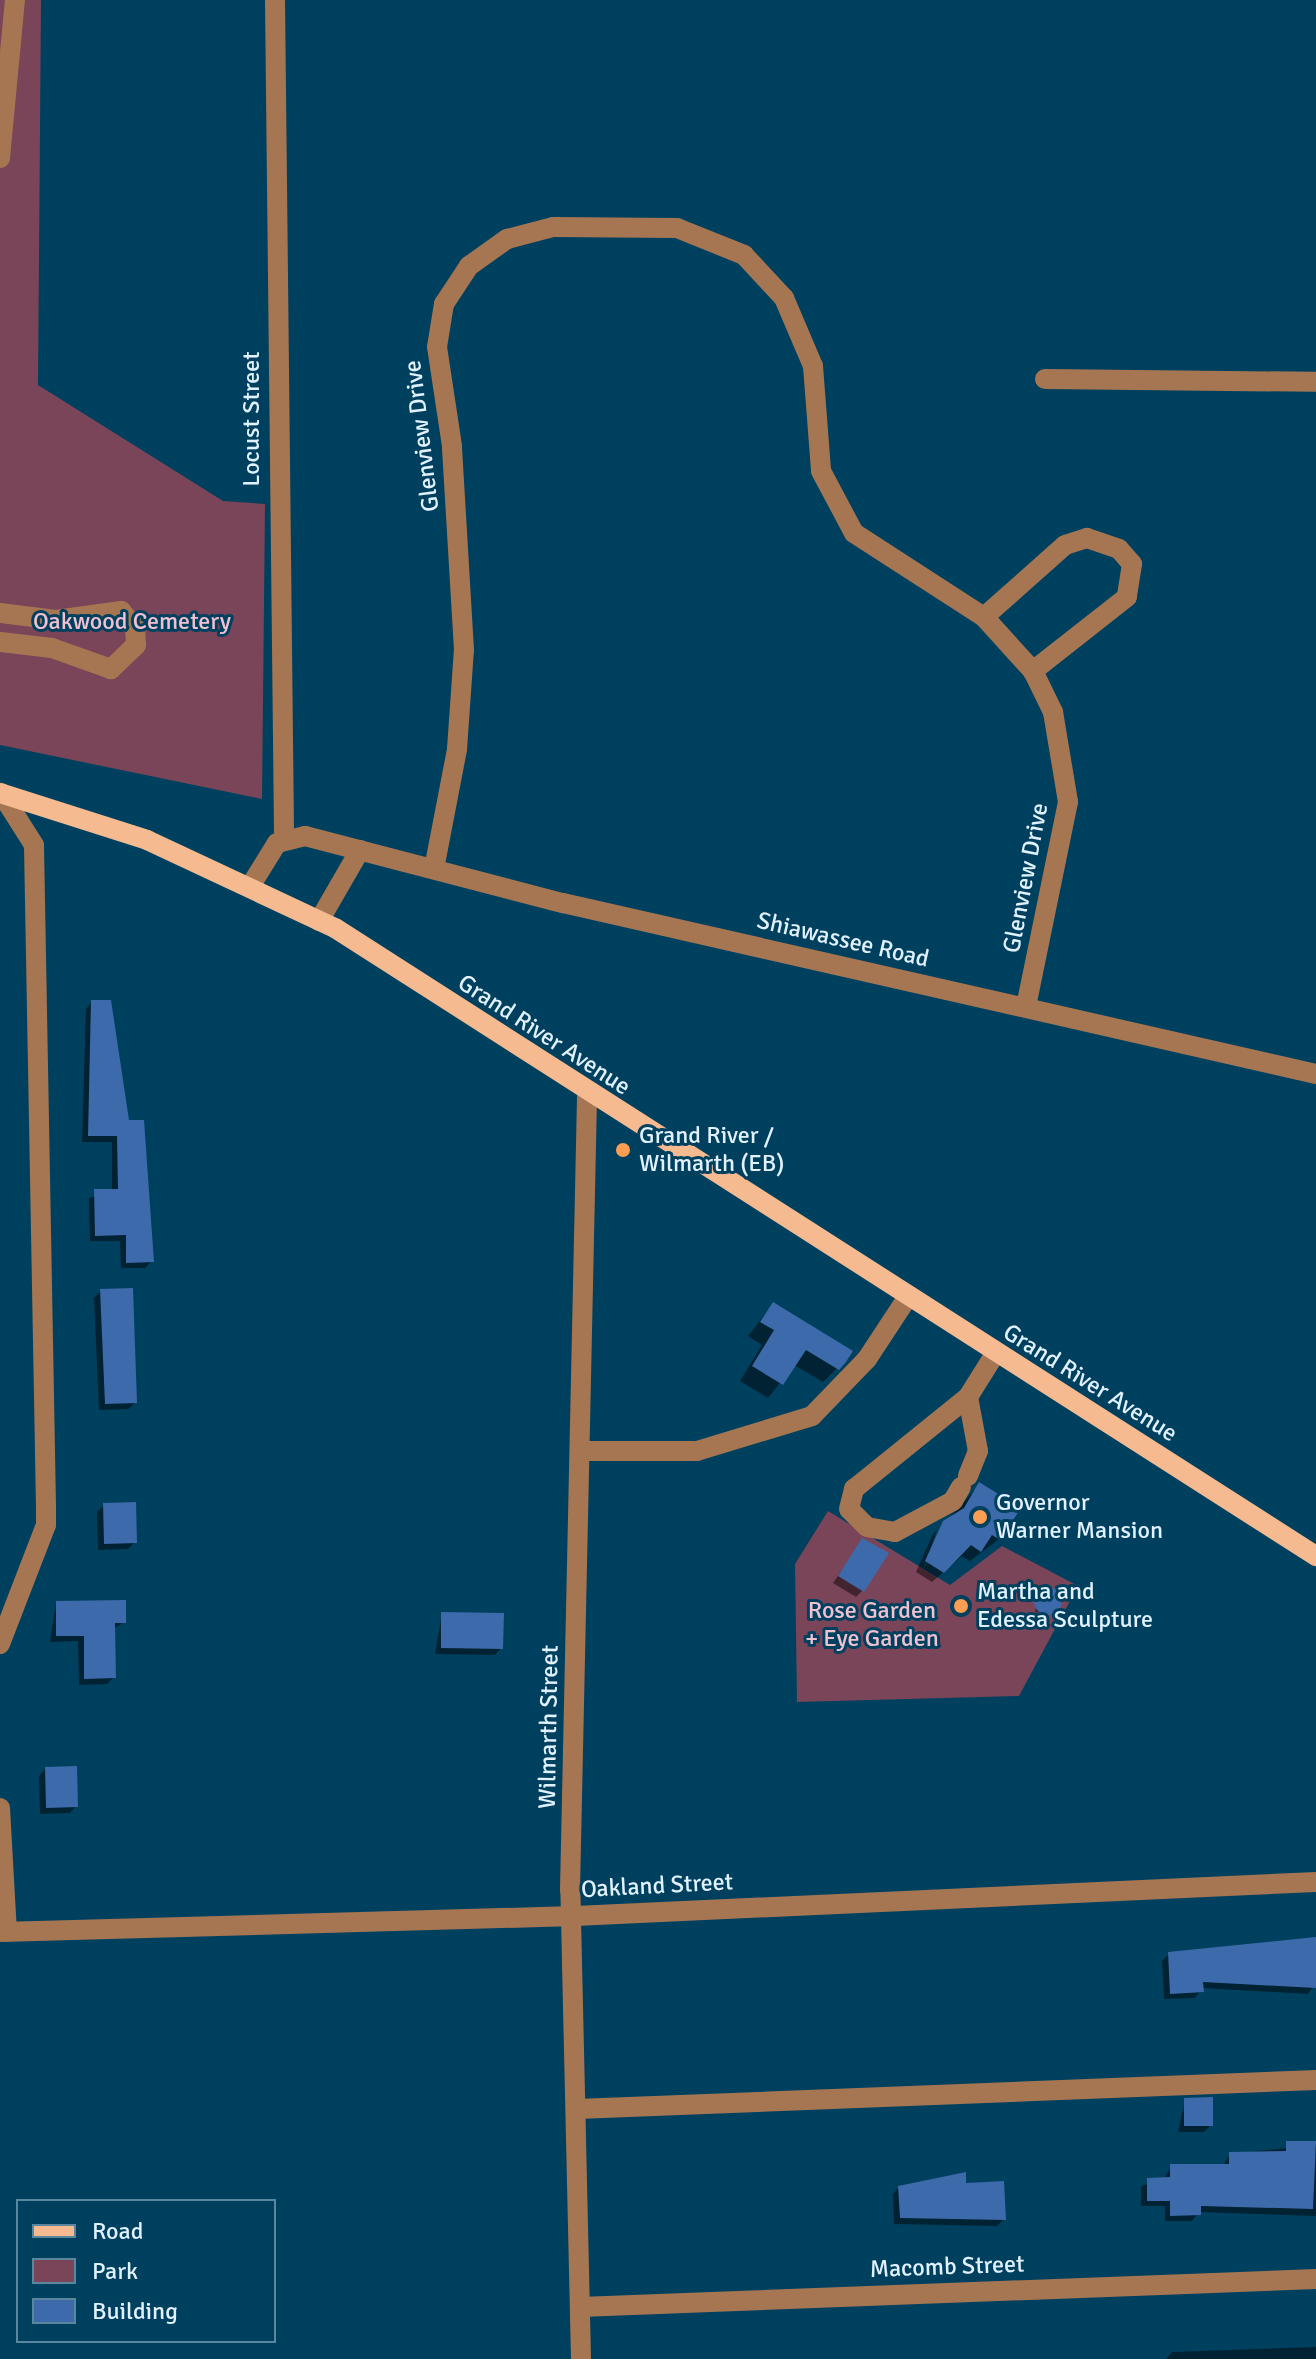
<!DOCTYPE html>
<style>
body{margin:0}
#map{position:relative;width:1316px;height:2359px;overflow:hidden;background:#00405f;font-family:Signika,sans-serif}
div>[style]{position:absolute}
.green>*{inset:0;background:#7a4558}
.shadow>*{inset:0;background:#0007}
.building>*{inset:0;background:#3d6aaa}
.round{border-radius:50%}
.minor>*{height:20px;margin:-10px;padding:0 10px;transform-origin:10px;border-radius:10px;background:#a67652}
.major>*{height:20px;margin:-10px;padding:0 10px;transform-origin:10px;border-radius:10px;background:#f5ba8f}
.dots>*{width:22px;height:22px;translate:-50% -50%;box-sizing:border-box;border:4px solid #00405f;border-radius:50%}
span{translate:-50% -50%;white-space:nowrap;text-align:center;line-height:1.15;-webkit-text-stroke:6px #00405f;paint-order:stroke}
.street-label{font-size:24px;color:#e1f1fd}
.park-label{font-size:24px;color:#f1c1d0}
.poi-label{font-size:24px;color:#e1f1fd}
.left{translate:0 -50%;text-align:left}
.legend{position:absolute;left:16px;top:2199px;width:260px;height:144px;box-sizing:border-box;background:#00405f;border:2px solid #5a879e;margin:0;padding:10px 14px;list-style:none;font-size:24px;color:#e1f1fd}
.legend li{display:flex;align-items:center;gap:16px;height:40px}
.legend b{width:40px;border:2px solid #5a879e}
</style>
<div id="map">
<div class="green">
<i style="clip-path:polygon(0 0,41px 0,38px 385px,223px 501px,265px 504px,262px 799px,0 745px)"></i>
<i style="clip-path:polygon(828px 1511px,950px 1585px,1002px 1546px,1078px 1586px,1019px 1696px,797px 1702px,795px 1564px)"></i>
</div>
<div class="shadow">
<i style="clip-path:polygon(92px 1002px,152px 1261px,145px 1268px,121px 1268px,120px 1241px,90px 1241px,89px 1198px,112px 1191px,112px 1142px,82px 1142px,86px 1009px)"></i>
<i style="clip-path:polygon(101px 1291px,135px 1402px,129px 1409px,99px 1410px,94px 1298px)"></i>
<i style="clip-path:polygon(773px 1304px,844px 1361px,823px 1382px,794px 1365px,768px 1398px,740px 1381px,762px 1345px,748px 1336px)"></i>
<i style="clip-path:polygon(979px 1485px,999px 1539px,970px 1561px,962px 1556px,932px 1582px,916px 1572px,933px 1534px,937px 1530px,923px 1571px,943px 1525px)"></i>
<i style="clip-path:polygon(104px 1505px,135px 1542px,128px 1549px,98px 1550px,97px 1512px)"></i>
<i style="clip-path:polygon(862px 1541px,862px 1591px,856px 1597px,833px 1583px)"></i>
<i style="clip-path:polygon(1040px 1592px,1057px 1594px,1053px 1614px,1035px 1612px)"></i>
<i style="clip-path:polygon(56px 1603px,124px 1622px,113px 1629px,114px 1677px,107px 1684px,79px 1685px,78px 1641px,50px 1642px)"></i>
<i style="clip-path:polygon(442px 1614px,501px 1648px,495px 1655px,435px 1654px)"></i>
<i style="clip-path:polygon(45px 1769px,76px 1806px,70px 1813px,40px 1814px,39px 1776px)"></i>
<i style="clip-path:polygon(1316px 1951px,1316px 1982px,1308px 1994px,1202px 1988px,1195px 1998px,1164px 1999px,1162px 1961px,1169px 1954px)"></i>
<i style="clip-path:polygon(1185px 2100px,1211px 2125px,1204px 2132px,1178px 2132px)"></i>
<i style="clip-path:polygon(1316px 2145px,1316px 2216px,1199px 2212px,1192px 2221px,1165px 2221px,1165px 2206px,1141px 2206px,1141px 2186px,1164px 2179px,1171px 2166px,1223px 2166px,1230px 2154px)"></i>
<i style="clip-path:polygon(965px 2185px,1004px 2219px,997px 2226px,894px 2224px,893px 2194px,899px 2187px)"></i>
<i style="clip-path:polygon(1316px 2347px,1316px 2359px,1166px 2359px,1172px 2352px)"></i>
</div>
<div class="building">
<i style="clip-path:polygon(91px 1000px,111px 1000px,129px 1120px,144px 1120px,154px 1262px,126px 1263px,126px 1235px,95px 1236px,94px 1189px,118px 1189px,117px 1136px,88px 1136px)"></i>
<i style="clip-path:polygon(133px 1288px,137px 1403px,105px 1404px,100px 1289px)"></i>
<i style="clip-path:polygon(773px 1302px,853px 1351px,846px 1362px,839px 1370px,806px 1350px,783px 1385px,752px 1366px,774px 1330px,760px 1322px)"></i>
<i style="clip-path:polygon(979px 1482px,1021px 1508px,1000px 1540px,992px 1535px,981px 1552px,971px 1545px,944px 1573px,925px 1561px,943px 1521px,964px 1508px)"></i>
<i style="clip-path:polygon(136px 1502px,137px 1543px,104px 1544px,103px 1503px)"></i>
<i style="clip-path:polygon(862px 1538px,889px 1553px,864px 1592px,838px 1576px)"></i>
<i class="round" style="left:1034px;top:1587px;width:28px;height:28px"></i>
<i style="clip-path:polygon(126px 1600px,126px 1623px,115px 1623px,116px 1678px,84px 1679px,84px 1636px,56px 1636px,56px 1601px)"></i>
<i style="clip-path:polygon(441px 1612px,504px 1613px,503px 1649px,441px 1648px)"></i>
<i style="clip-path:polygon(77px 1766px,78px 1807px,46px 1808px,45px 1767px)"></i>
<i style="clip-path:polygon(1316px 1937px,1316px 1988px,1203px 1982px,1204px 1992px,1170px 1994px,1168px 1952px)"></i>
<i style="clip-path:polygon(1213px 2097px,1213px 2126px,1184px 2126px,1184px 2098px)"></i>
<i style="clip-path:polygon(1286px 2141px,1316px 2141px,1313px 2209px,1201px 2206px,1201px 2215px,1170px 2216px,1170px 2201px,1147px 2201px,1147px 2178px,1170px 2177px,1170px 2164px,1229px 2164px,1229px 2152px,1286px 2151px)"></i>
<i style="clip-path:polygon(966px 2172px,966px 2183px,1004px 2181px,1006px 2220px,900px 2218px,898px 2186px)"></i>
</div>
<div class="minor">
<i style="left:275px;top:0;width:837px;rotate:89.38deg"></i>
<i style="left:0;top:158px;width:159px;rotate:-84.6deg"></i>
<i style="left:1045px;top:379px;width:271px;rotate:0.6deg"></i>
<i style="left:0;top:613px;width:56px;rotate:7.1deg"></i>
<i style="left:56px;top:620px;width:66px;rotate:-7.9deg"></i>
<i style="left:121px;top:611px;width:21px;rotate:49deg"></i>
<i style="left:135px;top:627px;width:18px;rotate:87deg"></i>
<i style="left:136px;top:645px;width:35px;rotate:136deg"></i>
<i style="left:111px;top:669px;width:63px;rotate:-160.4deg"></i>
<i style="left:52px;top:648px;width:52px;rotate:-173.4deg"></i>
<i style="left:984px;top:617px;width:108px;rotate:-41.6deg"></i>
<i style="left:1065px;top:545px;width:23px;rotate:-18deg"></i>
<i style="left:1087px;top:538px;width:34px;rotate:19deg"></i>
<i style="left:1119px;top:549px;width:20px;rotate:49deg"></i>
<i style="left:1132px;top:564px;width:33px;rotate:99deg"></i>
<i style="left:1127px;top:597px;width:120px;rotate:141.8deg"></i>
<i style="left:434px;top:869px;width:122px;rotate:-79.1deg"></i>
<i style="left:457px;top:749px;width:99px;rotate:-86deg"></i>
<i style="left:464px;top:650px;width:204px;rotate:-93.4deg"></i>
<i style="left:452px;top:446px;width:100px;rotate:-98.6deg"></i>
<i style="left:437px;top:347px;width:44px;rotate:-80.8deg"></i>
<i style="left:444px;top:304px;width:45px;rotate:-56.7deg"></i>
<i style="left:469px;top:266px;width:47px;rotate:-35.4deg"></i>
<i style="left:507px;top:239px;width:48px;rotate:-14.6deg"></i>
<i style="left:553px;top:227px;width:124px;rotate:0.5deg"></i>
<i style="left:677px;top:228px;width:72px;rotate:21.9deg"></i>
<i style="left:744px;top:255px;width:59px;rotate:47.1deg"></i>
<i style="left:784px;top:298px;width:74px;rotate:66.9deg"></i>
<i style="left:813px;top:366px;width:105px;rotate:85.6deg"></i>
<i style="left:821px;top:471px;width:70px;rotate:62deg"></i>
<i style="left:854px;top:533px;width:155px;rotate:32.9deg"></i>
<i style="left:984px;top:617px;width:73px;rotate:47.8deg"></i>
<i style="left:1033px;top:671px;width:46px;rotate:64deg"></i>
<i style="left:1053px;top:712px;width:91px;rotate:80.5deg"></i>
<i style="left:1068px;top:802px;width:209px;rotate:101.6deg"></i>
<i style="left:251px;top:885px;width:49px;rotate:-58.2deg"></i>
<i style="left:277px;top:843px;width:29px;rotate:-14deg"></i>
<i style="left:305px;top:836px;width:267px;rotate:14.6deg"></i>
<i style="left:563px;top:903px;width:772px;rotate:12.79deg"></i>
<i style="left:319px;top:921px;width:82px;rotate:-60deg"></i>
<i style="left:968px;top:1397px;width:55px;rotate:79.5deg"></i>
<i style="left:978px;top:1451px;width:27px;rotate:112deg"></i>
<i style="left:581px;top:1451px;width:116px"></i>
<i style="left:697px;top:1451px;width:120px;rotate:-16.9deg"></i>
<i style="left:812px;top:1416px;width:79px;rotate:-46deg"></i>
<i style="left:867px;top:1359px;width:73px;rotate:-56.7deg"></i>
<i style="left:961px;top:1487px;width:16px;rotate:120deg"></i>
<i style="left:953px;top:1501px;width:66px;rotate:151.9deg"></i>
<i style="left:895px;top:1532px;width:28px;rotate:-170deg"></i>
<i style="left:867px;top:1527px;width:25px;rotate:-135deg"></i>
<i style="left:849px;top:1509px;width:21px;rotate:-76deg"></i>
<i style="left:854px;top:1489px;width:146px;rotate:-38.9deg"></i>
<i style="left:968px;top:1397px;width:51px;rotate:-57.9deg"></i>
<i style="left:0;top:1644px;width:128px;rotate:-68.9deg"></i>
<i style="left:46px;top:1525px;width:18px;rotate:-90deg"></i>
<i style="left:46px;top:1507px;width:662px;rotate:-91.04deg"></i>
<i style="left:34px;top:845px;width:62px;rotate:-122.4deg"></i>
<i style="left:0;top:1808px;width:124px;rotate:86.8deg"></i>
<i style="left:0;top:1932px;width:575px;rotate:-1.59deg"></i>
<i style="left:575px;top:1916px;width:742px;rotate:-2.63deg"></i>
<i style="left:577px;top:2109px;width:740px;rotate:-2.25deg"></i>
<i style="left:580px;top:2307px;width:737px;rotate:-2.18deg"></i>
<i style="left:581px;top:2359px;width:469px;rotate:-91.3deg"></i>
<i style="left:570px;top:1890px;width:794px;rotate:-88.77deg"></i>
</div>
<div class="major">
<i style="left:0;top:793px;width:154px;rotate:17.7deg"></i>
<i style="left:147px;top:840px;width:208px;rotate:25.1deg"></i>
<i style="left:335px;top:928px;width:1165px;rotate:32.63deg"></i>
</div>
<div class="dots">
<i style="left:623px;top:1150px;background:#fb9e51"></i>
<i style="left:980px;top:1517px;background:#fb9e51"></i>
<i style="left:961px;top:1606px;background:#fb9e51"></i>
</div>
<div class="street-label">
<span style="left:252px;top:419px;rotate:-90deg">Locust Street</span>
<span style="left:422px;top:436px;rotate:-97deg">Glenview Drive</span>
<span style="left:1026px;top:878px;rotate:-79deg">Glenview Drive</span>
<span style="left:843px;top:940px;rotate:13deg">Shiawassee Road</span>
<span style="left:544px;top:1035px;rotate:33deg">Grand River Avenue</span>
<span style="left:1090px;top:1383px;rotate:32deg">Grand River Avenue</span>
<span style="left:549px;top:1727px;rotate:-89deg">Wilmarth Street</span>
<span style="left:657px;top:1886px;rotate:-3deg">Oakland Street</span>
<span style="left:947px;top:2267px;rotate:-2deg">Macomb Street</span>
</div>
<div class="park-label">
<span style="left:132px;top:622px">Oakwood Cemetery</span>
<span style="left:872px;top:1625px">Rose Garden<br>+ Eye Garden</span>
</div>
<div class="poi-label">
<span class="left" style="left:639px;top:1150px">Grand River /<br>Wilmarth (EB)</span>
<span class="left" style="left:996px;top:1517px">Governor<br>Warner Mansion</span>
<span class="left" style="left:977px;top:1606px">Martha and<br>Edessa Sculpture</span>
</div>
<ul class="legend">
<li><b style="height:10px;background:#f5ba8f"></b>Road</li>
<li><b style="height:22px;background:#7a4558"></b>Park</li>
<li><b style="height:22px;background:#3d6aaa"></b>Building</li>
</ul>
</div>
